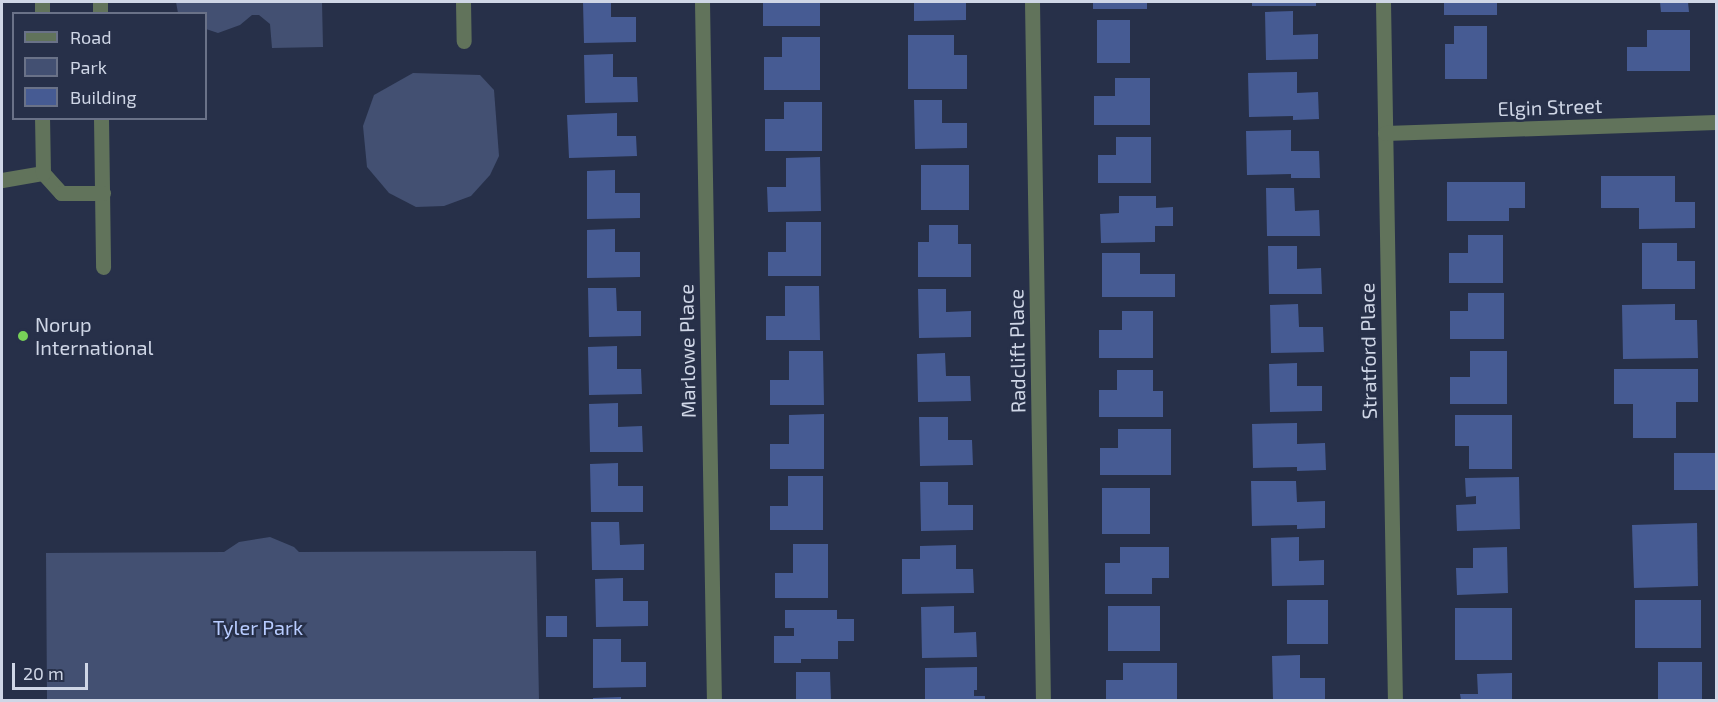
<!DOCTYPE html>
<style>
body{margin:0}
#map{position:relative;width:1718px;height:702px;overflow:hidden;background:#273049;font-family:"Exo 2",sans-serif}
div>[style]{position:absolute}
.green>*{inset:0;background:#435072}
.building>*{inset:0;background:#465b93}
.minor>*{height:15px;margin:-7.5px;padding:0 7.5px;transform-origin:7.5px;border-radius:7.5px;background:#61735b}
.dots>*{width:16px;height:16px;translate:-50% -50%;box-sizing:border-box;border:3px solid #273049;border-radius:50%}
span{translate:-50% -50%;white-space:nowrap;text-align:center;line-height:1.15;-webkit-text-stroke:5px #273049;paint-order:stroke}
.street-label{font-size:20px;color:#cfd6e6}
.poi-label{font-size:20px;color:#cfd6e6}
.left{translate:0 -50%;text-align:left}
.park-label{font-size:20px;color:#b8ccff}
.frame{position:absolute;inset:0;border:3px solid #cfd6e6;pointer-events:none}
.legend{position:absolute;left:12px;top:12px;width:195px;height:108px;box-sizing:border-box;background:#273049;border:2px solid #6a7288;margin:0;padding:8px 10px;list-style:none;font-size:18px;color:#cfd6e6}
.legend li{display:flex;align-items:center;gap:12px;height:30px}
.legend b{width:30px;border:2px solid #6a7288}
.scale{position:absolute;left:12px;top:663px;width:76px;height:27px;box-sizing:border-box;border:3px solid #cfd6e6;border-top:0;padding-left:8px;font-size:18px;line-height:21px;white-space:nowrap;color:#cfd6e6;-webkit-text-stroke:4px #273049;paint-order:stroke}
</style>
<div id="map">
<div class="green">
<i style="clip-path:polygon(176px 2px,322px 2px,323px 47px,272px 48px,270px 24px,259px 15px,252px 15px,240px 25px,218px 33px,206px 29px,206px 14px,178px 13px)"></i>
<i style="clip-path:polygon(413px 73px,480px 75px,494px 90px,499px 156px,490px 175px,471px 196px,444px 206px,416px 207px,389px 193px,367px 167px,363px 126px,374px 95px)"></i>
<i style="clip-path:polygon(270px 537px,294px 547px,299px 552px,536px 551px,539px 700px,47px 700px,46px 553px,224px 552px,239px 542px)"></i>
</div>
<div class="building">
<i style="clip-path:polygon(583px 2px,611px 2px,611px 17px,636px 17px,636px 42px,584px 43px)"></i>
<i style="clip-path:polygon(763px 2px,820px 2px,820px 26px,763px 26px)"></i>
<i style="clip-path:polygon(914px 2px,966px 2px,966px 20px,914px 21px)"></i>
<i style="clip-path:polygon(1093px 2px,1147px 2px,1147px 9px,1093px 9px)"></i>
<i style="clip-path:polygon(1252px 2px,1316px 2px,1316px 6px,1252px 6px)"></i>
<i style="clip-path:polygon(1444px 2px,1497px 2px,1497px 15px,1444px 15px)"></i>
<i style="clip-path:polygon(1660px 2px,1688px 2px,1689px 12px,1661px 12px)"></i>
<i style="clip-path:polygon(1293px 11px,1293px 35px,1318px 34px,1318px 59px,1266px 60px,1265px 12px)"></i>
<i style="clip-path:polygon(1097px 20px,1130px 20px,1130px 63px,1097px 63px)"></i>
<i style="clip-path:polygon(1454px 26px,1487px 26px,1487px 79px,1445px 79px,1445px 44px,1454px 44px)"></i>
<i style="clip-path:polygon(1647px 30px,1690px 30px,1690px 71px,1627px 71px,1627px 47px,1647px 47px)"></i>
<i style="clip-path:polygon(908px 35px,954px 35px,954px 55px,967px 55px,967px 89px,908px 89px)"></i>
<i style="clip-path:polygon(782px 37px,820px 37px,820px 90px,764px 90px,764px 57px,782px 57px)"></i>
<i style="clip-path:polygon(613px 54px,613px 77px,637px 77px,638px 102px,585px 103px,584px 55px)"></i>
<i style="clip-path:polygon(1297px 72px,1297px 93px,1318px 92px,1319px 119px,1293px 120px,1293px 116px,1249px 117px,1248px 73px)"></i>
<i style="clip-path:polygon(1115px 78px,1150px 78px,1150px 125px,1094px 125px,1094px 96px,1115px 96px)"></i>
<i style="clip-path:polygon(914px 100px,942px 100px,942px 123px,967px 123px,967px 148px,915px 149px)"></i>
<i style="clip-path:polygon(784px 102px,822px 102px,822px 151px,765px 151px,765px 119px,784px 119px)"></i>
<i style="clip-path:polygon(617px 113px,617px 136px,636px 136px,637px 156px,569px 158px,567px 115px)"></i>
<i style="clip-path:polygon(1291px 130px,1291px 151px,1319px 151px,1320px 178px,1291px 178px,1291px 174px,1247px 175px,1246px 131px)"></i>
<i style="clip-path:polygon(1116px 137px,1151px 137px,1151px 183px,1098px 183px,1098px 155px,1116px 155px)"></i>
<i style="clip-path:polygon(820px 157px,821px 211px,768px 212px,767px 187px,786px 187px,786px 158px)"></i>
<i style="clip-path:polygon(921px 165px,969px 165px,969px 210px,921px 210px)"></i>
<i style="clip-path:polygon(615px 170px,615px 193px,640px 193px,640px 218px,587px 219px,587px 171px)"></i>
<i style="clip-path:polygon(1601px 176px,1675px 176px,1675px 202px,1695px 202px,1695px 228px,1639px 229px,1639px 208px,1601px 208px)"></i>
<i style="clip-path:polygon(1447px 182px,1525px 182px,1525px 208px,1509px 208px,1509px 221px,1447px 221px)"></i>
<i style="clip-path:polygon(1266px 188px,1294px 188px,1295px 211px,1319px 210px,1320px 236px,1267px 236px)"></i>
<i style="clip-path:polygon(1119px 196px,1156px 196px,1156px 208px,1173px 207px,1173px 226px,1155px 226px,1155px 242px,1101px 243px,1100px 214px,1119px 213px)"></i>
<i style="clip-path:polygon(786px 222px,821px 222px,821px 276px,768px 276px,768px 252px,786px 252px)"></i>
<i style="clip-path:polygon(929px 225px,958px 225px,958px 244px,971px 244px,971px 277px,918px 277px,918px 242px,929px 242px)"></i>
<i style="clip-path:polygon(615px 229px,615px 252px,640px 252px,640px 277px,587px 278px,587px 230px)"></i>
<i style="clip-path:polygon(1468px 235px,1503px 235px,1503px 283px,1449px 283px,1449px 253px,1468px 253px)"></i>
<i style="clip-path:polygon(1642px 243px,1677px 243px,1677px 261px,1695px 261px,1695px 289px,1642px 289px)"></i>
<i style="clip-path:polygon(1268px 246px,1297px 246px,1297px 269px,1321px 268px,1322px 294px,1269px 294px)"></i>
<i style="clip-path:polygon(1102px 253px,1140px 253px,1140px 274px,1175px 274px,1175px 297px,1102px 297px)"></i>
<i style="clip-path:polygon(785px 286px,819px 286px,820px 340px,766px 340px,766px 316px,785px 316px)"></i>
<i style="clip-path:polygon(588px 288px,616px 288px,617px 311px,641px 311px,641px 336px,589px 337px)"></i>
<i style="clip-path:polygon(918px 289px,946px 289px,946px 312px,971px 311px,971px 337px,919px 338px)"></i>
<i style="clip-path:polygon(1468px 293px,1504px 293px,1504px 339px,1450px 339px,1450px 311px,1468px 311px)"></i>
<i style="clip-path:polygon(1298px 304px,1299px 327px,1323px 327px,1324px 352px,1271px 353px,1270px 305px)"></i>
<i style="clip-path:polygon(1675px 304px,1675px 320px,1697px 320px,1698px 358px,1623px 359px,1622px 305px)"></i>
<i style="clip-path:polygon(1122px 311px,1153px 311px,1153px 358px,1099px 358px,1099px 330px,1122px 330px)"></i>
<i style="clip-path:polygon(617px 346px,617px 369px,641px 369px,642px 394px,589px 395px,588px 347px)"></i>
<i style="clip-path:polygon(789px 351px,823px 351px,824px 405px,770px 405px,770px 380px,789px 380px)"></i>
<i style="clip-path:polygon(1470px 351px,1507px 351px,1507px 404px,1450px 404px,1450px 377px,1470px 377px)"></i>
<i style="clip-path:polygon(945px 353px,946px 376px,970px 376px,971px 401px,918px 402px,917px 354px)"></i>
<i style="clip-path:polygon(1297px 363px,1297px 386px,1322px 386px,1322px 411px,1270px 412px,1269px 364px)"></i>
<i style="clip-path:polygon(1614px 369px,1698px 369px,1698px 402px,1676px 402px,1676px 438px,1633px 438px,1633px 404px,1614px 404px)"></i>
<i style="clip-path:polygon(1117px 370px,1153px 370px,1153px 391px,1163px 391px,1163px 417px,1099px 417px,1099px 390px,1117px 390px)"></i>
<i style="clip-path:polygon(618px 403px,618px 427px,642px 426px,643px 452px,590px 452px,589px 404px)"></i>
<i style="clip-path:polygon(824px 414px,824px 469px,770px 469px,770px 444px,789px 444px,789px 415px)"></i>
<i style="clip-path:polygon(1455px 415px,1512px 415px,1512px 469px,1469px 469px,1469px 446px,1455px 446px)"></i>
<i style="clip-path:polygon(919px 417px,948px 417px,948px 440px,972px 440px,973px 465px,920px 466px)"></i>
<i style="clip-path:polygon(1297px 423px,1297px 444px,1325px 443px,1326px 470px,1297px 471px,1297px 467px,1253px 468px,1252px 424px)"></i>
<i style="clip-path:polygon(1118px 429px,1171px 429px,1171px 475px,1100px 475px,1100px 448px,1118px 448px)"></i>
<i style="clip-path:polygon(1674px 453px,1715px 453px,1715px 490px,1674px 490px)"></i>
<i style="clip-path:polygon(618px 463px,618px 486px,643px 486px,643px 512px,591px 512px,590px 464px)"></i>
<i style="clip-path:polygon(788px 476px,823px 476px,823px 530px,770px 530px,770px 506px,788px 506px)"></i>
<i style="clip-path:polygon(1519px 477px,1520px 529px,1457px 531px,1456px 505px,1476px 504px,1476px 496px,1466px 497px,1465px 478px)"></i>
<i style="clip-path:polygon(1251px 481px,1296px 481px,1297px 502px,1325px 501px,1325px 528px,1297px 529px,1297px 525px,1252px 526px)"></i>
<i style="clip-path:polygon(920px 482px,948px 482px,948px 505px,973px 505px,973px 530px,921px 531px)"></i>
<i style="clip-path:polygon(1102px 488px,1150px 488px,1150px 534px,1102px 534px)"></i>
<i style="clip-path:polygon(591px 522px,619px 522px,620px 545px,644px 544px,644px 570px,592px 570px)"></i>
<i style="clip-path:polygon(1697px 523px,1698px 586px,1634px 588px,1632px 525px)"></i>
<i style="clip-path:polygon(1299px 537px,1299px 561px,1324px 560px,1324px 585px,1272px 586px,1271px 538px)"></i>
<i style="clip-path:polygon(793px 544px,828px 544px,828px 598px,775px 598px,775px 573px,793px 573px)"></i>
<i style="clip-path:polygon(956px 545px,956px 569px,973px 569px,974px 593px,902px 594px,902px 559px,920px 559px,920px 546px)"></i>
<i style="clip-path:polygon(1120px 547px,1169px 547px,1169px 578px,1152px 578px,1152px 594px,1105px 594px,1105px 563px,1120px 563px)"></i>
<i style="clip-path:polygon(1507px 547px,1508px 593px,1457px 595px,1456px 568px,1473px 568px,1473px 548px)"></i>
<i style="clip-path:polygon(623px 578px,623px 601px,648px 601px,648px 626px,596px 627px,595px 579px)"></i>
<i style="clip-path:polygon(1287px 600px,1328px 600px,1328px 644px,1287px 644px)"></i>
<i style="clip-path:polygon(1635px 600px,1701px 600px,1701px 648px,1635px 648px)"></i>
<i style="clip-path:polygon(954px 606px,954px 633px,976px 632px,977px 657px,922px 658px,921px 607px)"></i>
<i style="clip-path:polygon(1108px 606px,1160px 606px,1160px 651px,1108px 651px)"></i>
<i style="clip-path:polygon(1455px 608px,1512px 608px,1512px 660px,1455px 660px)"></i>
<i style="clip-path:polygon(785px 610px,837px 610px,837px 619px,854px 619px,854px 641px,838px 641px,838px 659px,801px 659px,801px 663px,774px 663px,774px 636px,794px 636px,794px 628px,785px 628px)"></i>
<i style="clip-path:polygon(546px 616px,567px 616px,567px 637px,546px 637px)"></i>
<i style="clip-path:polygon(593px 639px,621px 639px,621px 662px,646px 662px,646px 687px,593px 688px)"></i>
<i style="clip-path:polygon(1300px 655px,1300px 678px,1325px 678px,1325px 700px,1273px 700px,1272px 656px)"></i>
<i style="clip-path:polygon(1658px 662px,1702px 662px,1702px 700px,1658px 700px)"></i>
<i style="clip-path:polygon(1123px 663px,1177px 663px,1177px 700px,1106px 700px,1106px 680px,1123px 680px)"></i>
<i style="clip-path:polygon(977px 667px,977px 690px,974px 690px,974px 696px,985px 696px,985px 700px,925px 700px,925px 668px)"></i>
<i style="clip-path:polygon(796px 672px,830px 672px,831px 700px,796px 700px)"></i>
<i style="clip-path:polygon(1512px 673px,1512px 700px,1461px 700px,1460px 694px,1478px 694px,1477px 674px)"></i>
<i style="clip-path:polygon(621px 697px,621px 700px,593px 700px,593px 698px)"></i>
</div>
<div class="minor">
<i style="left:42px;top:2px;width:12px;rotate:90deg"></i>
<i style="left:100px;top:2px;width:12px;rotate:90deg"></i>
<i style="left:463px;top:2px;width:39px;rotate:89deg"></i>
<i style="left:702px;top:2px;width:698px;rotate:89.02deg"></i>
<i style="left:1032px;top:2px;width:698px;rotate:89.1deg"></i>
<i style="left:1383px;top:2px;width:698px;rotate:89.02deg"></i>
<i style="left:101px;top:118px;width:149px;rotate:89.2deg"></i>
<i style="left:1385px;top:133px;width:331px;rotate:-1.9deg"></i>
<i style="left:43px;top:173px;width:27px;rotate:48deg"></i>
<i style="left:61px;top:193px;width:42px"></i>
<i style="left:2px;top:180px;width:42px;rotate:-9.7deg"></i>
<i style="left:43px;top:173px;width:55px;rotate:-91deg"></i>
</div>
<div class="dots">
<i style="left:23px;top:336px;background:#78d158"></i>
</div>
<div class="street-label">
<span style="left:1550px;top:107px;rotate:-2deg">Elgin Street</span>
<span style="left:687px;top:351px;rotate:-91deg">Marlowe Place</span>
<span style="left:1017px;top:351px;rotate:-91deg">Radclift Place</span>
<span style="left:1368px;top:351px;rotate:-91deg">Stratford Place</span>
</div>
<div class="poi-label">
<span class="left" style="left:35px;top:336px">Norup<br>International</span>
</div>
<div class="park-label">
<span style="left:258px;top:627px">Tyler Park</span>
</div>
<div class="frame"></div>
<ul class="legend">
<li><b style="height:8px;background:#61735b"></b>Road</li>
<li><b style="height:16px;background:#435072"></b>Park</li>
<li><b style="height:16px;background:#465b93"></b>Building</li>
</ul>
<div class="scale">20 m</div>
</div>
